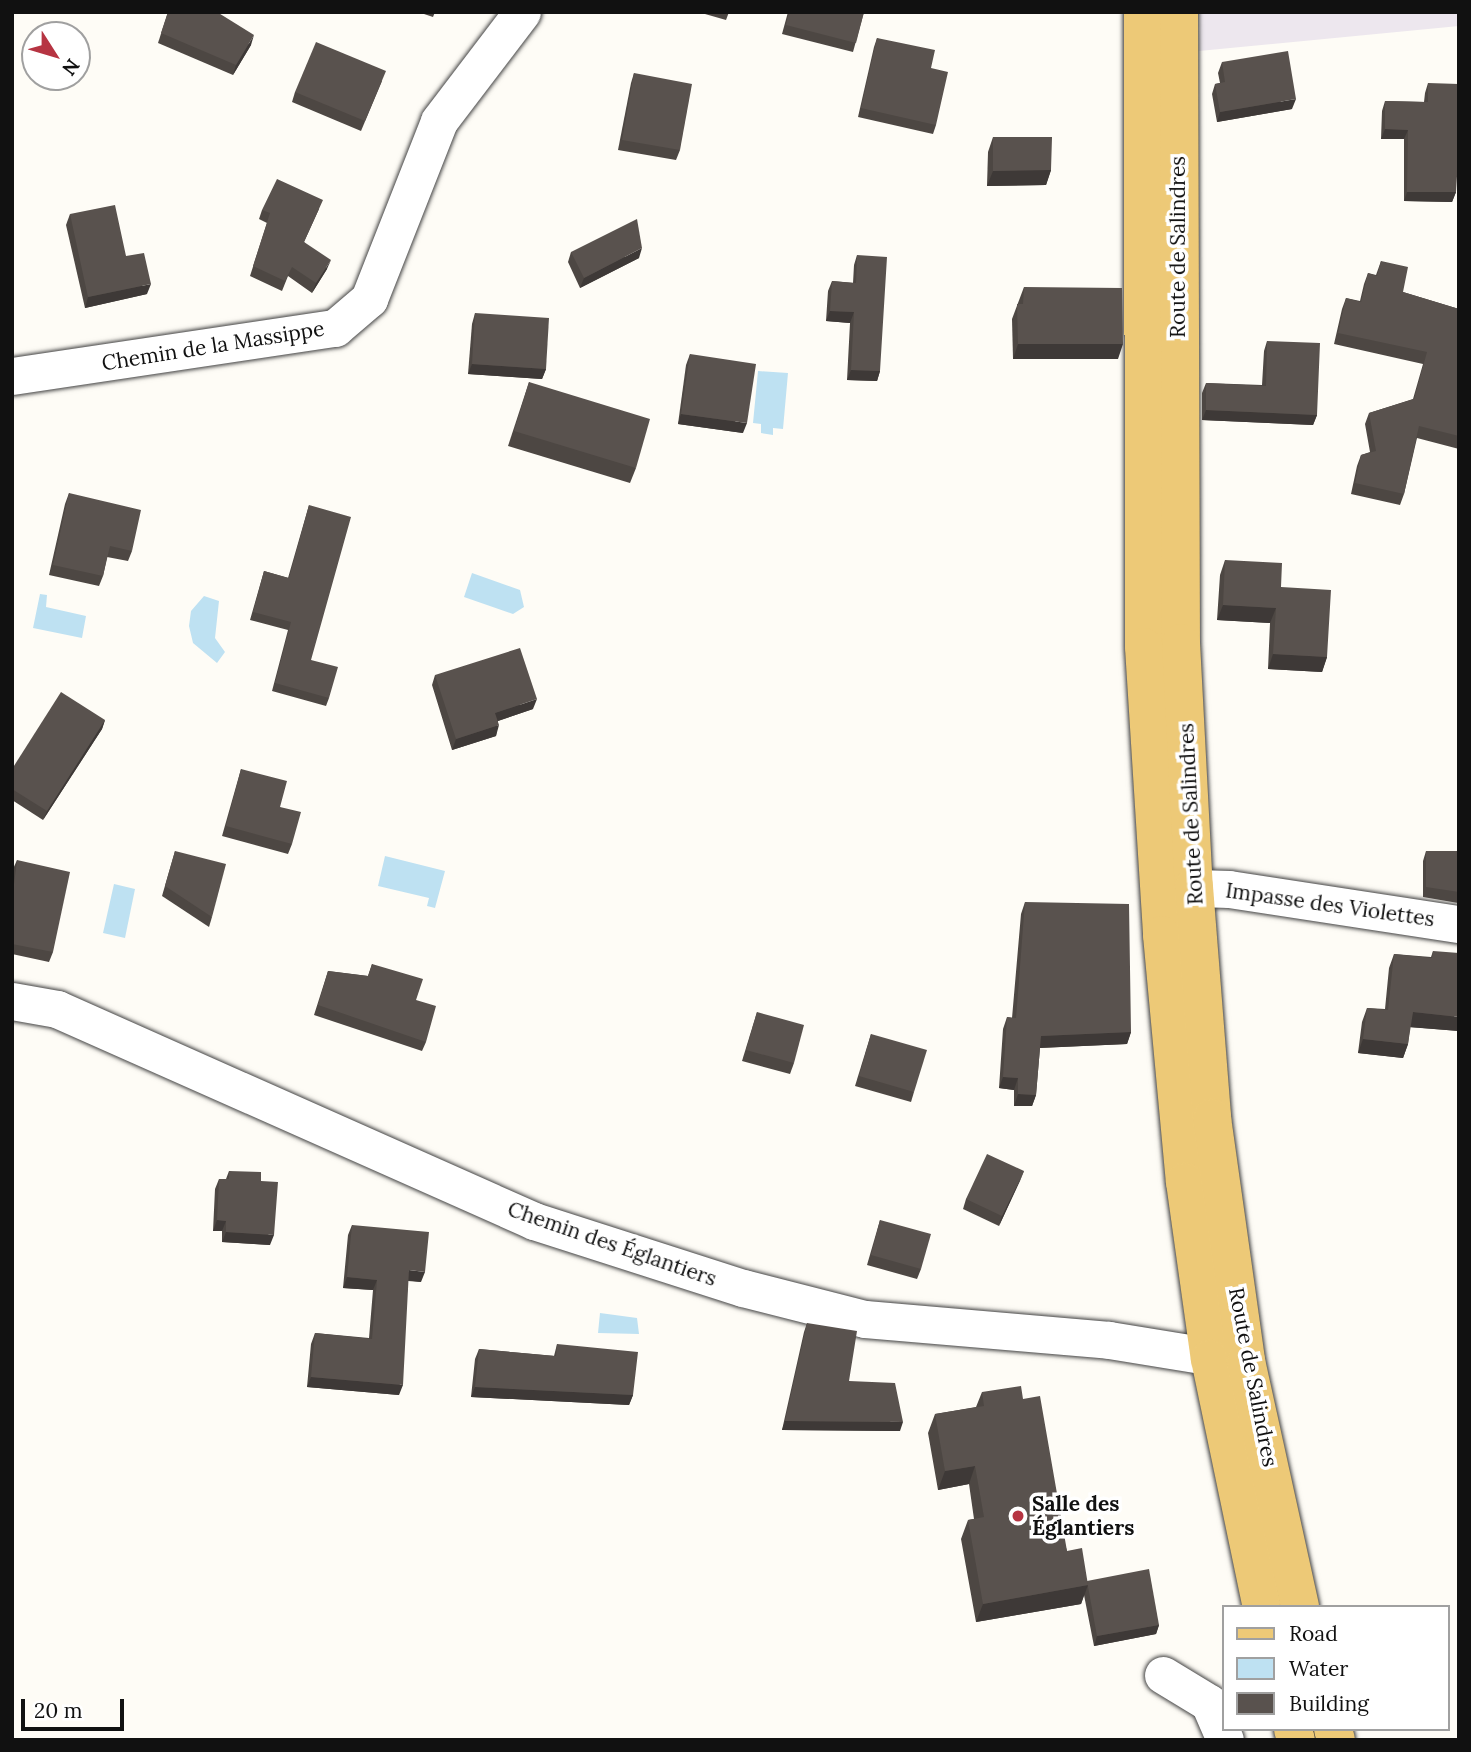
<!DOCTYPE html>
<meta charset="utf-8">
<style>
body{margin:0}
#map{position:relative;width:1471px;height:1752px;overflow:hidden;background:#fefcf6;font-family:Lora,serif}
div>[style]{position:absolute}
.industrial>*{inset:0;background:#ede7ee}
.water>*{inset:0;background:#bee1f2}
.roads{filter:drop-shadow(0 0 2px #444) drop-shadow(0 0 2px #444)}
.minor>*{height:37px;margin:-18.5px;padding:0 18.5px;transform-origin:18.5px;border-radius:18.5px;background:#fff}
.major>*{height:38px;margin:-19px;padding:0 19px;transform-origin:19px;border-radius:19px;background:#edc977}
.wall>*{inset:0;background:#4d4743}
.shaded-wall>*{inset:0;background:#3e3937}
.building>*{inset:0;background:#59524e}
.dots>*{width:19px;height:19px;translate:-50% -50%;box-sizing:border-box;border:4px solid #fff;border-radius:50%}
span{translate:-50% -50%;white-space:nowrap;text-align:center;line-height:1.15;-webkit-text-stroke:7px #fff;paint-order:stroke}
.street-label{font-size:21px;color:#111}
.poi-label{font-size:21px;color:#111;font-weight:700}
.left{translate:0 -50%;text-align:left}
.frame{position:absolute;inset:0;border:14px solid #111;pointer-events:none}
.legend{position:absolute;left:1222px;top:1605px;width:228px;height:126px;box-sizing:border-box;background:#fff;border:2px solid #a0a0a0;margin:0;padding:9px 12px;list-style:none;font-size:21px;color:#111}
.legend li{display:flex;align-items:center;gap:14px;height:35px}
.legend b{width:35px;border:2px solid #a0a0a0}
.north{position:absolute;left:21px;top:21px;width:70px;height:70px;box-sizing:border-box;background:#fff;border:2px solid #a0a0a0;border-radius:50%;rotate:127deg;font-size:19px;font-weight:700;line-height:28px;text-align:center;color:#111}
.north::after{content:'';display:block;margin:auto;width:24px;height:32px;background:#b63442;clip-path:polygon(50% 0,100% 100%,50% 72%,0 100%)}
.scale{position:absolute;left:21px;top:1699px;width:103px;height:32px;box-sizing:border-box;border:4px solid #111;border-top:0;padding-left:9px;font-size:21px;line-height:24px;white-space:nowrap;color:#111;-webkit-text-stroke:5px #fff;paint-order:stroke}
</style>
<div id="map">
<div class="industrial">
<i style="clip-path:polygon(1200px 12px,1459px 12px,1459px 26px,1199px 51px)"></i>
</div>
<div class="water">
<i style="clip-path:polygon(758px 371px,788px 373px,783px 429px,773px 428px,773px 435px,761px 433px,761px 424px,753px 423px)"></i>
<i style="clip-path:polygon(472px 573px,520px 590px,524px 607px,513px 614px,464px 597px)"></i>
<i style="clip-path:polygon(40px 594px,47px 595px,46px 607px,86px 616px,82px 638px,33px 628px)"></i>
<i style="clip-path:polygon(204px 596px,219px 601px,215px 638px,225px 652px,217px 663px,193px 643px,189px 626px,191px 611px)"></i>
<i style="clip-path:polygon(385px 856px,445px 871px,435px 908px,427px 906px,429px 898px,378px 886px)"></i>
<i style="clip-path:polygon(114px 884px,135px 889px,125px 938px,103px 933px)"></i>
<i style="clip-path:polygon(600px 1313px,637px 1318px,639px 1334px,598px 1333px)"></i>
</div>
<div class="roads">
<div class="minor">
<i style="left:12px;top:376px;width:327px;rotate:-8.5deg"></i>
<i style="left:335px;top:328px;width:45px;rotate:-40.5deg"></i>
<i style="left:369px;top:299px;width:191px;rotate:-68.5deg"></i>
<i style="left:439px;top:121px;width:137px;rotate:-52.7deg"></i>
<i style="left:1165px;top:887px;width:64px;rotate:1.8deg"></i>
<i style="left:1229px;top:889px;width:233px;rotate:8.7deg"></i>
<i style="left:12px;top:1001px;width:46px;rotate:10.1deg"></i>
<i style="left:57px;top:1009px;width:522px;rotate:23.96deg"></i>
<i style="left:534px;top:1221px;width:219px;rotate:17.8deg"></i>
<i style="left:743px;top:1288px;width:126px;rotate:14.3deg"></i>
<i style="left:865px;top:1319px;width:245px;rotate:4.9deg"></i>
<i style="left:1109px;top:1340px;width:131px;rotate:9.2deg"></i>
<i style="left:1163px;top:1675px;width:54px;rotate:31.3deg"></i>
<i style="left:1209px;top:1703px;width:40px;rotate:66.6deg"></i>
</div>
<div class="major">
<i style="left:1143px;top:12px;width:635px;rotate:89.91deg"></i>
<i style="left:1144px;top:647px;width:289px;rotate:86.4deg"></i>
<i style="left:1162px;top:935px;width:248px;rotate:84.7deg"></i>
<i style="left:1185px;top:1182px;width:179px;rotate:82deg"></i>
<i style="left:1210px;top:1359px;width:253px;rotate:78.2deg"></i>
<i style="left:1179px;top:12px;width:631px;rotate:89.82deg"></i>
<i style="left:1181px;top:643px;width:244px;rotate:87deg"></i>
<i style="left:1194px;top:887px;width:232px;rotate:85.5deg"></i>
<i style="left:1212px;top:1118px;width:245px;rotate:82deg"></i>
<i style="left:1246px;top:1361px;width:252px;rotate:77.6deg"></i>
<i style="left:1293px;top:1729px;width:11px;rotate:75deg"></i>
<i style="left:1333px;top:1729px;width:11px;rotate:75deg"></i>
</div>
</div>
<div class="wall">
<i style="clip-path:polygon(168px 12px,251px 45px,233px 75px,158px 43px)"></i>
<i style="clip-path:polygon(418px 12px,435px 12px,433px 17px)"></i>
<i style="clip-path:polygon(698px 12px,729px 12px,726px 20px)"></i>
<i style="clip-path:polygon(788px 12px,864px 12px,853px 52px,782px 34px)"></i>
<i style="clip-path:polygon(877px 38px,931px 68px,936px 125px,933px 134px,858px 117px,874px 47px)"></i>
<i style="clip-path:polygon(1222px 62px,1292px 109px,1217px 122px,1212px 94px,1215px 84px,1220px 83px,1218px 73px)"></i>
<i style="clip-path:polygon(634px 73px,680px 150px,676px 160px,618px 150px,631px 83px)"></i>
<i style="clip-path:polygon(382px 81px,361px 131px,292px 102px,295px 92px)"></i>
<i style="clip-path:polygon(1428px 83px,1456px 192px,1452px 202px,1404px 201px,1404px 139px,1381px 139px,1382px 111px,1385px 101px,1424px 102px,1425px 93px)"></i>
<i style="clip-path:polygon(993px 137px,1051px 170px,1046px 185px,987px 186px,988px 152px)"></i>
<i style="clip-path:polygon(319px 209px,304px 242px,327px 269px,312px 293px,288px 276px,282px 291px,250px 276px,267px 223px,259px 219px,262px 210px)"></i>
<i style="clip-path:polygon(70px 214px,126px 256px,147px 294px,85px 308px,66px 225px)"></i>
<i style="clip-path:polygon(571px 252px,639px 258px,580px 288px,568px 262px)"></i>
<i style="clip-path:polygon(857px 255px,880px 371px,877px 381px,847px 380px,850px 323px,826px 321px,828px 291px,832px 281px,853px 283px,854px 265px)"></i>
<i style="clip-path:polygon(1381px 261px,1403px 292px,1459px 309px,1459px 449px,1417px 438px,1404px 494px,1400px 505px,1351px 494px,1357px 466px,1361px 455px,1370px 452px,1365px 424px,1369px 413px,1413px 399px,1423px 364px,1334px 344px,1342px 309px,1346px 298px,1360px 301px,1364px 284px,1368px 273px,1376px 275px)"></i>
<i style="clip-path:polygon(1024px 287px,1118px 359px,1013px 359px,1012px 319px)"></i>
<i style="clip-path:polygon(475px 313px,546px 369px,542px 379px,468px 374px,472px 324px)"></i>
<i style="clip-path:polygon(1267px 341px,1317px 415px,1313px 425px,1202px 420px,1202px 393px,1206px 383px,1262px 385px,1264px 351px)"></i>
<i style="clip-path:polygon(690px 354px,743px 433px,678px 424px,686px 365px)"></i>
<i style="clip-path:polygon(529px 382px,636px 468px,630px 483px,508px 446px)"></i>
<i style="clip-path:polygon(69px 493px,132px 551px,128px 561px,107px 557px,103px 576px,99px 586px,49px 575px,65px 504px)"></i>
<i style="clip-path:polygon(309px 505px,311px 660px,329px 698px,326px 706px,272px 691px,288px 630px,250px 620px,264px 571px,288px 578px)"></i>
<i style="clip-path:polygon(1225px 560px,1281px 587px,1327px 657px,1322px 672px,1268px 669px,1270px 623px,1217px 620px,1220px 575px)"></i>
<i style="clip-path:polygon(435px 675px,533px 709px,498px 721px,496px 736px,452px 750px,432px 685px)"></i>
<i style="clip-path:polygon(105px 720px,102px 729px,43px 820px,12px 800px,12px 769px)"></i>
<i style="clip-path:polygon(241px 769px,280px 807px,292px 844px,288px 854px,222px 836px)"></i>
<i style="clip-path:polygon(175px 851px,212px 917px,209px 927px,162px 896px)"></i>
<i style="clip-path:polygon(1426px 851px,1459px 851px,1458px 903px,1423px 897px,1423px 861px)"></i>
<i style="clip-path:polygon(17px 860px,53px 952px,49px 962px,12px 954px,12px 879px,13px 869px)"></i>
<i style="clip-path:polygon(1025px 902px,1131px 1032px,1127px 1044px,1040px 1048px,1036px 1095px,1032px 1106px,1014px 1106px,1014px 1090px,999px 1088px,1003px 1029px,1007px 1017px,1012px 1018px,1021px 914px)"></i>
<i style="clip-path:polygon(1433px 951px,1459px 1031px,1410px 1027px,1408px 1044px,1403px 1058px,1358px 1053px,1362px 1022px,1367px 1008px,1385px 1009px,1389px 968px,1394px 954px,1431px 957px)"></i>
<i style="clip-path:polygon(372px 964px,416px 1000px,426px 1042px,422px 1051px,314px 1015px,328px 971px,368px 976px)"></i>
<i style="clip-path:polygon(757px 1012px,794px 1063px,790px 1074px,742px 1061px)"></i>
<i style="clip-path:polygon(871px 1034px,914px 1092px,911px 1102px,855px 1086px)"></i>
<i style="clip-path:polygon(229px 1171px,261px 1181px,270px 1245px,222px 1242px,222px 1231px,213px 1231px,215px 1189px,219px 1179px,226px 1179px)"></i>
<i style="clip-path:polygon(1024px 1171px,999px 1226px,963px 1209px,966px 1199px)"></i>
<i style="clip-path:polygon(880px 1220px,921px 1269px,917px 1279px,867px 1265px)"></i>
<i style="clip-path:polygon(352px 1225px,421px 1282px,408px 1281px,399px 1395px,307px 1387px,311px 1344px,315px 1333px,369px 1338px,373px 1290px,343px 1288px,348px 1235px)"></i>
<i style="clip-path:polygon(807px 1323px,849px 1381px,900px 1431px,782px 1430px,804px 1332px)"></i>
<i style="clip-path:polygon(557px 1344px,633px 1395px,629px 1405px,471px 1397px,475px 1359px,479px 1349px,554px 1356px)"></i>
<i style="clip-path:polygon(982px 1392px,1023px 1399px,1067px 1551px,1087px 1581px,1159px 1625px,1156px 1634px,1094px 1646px,1084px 1595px,1081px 1604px,976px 1622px,961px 1539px,968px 1520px,974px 1519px,969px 1484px,938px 1490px,928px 1433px,935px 1414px,976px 1407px)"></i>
</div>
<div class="shaded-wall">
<i style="clip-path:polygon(254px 35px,251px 45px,233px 75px,236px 65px)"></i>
<i style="clip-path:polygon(1296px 99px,1292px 109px,1217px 122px,1220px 112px)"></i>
<i style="clip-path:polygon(1385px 129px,1408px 130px,1404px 139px,1381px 139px)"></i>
<i style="clip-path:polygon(1051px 170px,1046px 185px,987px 186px,993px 171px)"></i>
<i style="clip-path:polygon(1407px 192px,1456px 192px,1452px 202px,1404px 201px)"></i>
<i style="clip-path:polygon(642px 248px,639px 258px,580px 288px,584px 278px)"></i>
<i style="clip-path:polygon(331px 260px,327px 269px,312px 293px,316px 283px)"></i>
<i style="clip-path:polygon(151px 284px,147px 294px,85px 308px,88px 297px)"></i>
<i style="clip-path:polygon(830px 311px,854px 312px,850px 323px,826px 321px)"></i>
<i style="clip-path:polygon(1018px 344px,1123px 344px,1118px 359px,1013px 359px)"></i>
<i style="clip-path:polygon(472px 364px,546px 369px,542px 379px,468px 374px)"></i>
<i style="clip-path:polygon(851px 370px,880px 371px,877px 381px,847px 380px)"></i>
<i style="clip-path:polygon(1206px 410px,1317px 415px,1313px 425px,1202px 420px)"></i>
<i style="clip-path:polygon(681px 414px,747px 423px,743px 433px,678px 424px)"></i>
<i style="clip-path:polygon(1223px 605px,1276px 608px,1270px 623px,1217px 620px)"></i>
<i style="clip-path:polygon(1273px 654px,1327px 657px,1322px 672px,1268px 669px)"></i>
<i style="clip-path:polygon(537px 699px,533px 709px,492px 723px,495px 713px)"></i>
<i style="clip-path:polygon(105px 720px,102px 729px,43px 820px,47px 811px)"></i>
<i style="clip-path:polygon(499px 725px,496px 736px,452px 750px,456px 739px)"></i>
<i style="clip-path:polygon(1413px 1012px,1459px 1017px,1459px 1031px,1408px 1027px)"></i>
<i style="clip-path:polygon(1131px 1032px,1127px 1044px,1037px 1048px,1041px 1036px)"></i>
<i style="clip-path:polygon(1363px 1039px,1408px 1044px,1403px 1058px,1358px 1053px)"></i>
<i style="clip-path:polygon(1003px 1077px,1018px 1078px,1014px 1090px,999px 1088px)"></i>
<i style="clip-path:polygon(1018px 1094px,1036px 1095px,1032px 1106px,1014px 1106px)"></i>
<i style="clip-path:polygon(1024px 1171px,1020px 1181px,999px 1226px,1002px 1216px)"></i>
<i style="clip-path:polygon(217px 1220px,226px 1221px,222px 1231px,213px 1231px)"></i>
<i style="clip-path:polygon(226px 1232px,274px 1235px,270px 1245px,222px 1242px)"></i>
<i style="clip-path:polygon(409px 1270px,425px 1272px,421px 1282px,405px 1280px)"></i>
<i style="clip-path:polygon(347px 1277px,377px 1280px,373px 1290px,343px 1288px)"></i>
<i style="clip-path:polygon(311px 1377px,403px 1385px,399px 1395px,307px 1387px)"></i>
<i style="clip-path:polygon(475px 1387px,633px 1395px,629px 1405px,471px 1397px)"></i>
<i style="clip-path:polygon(785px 1421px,903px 1422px,900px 1431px,782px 1430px)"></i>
<i style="clip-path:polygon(975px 1466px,969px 1484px,938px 1490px,945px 1471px)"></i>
<i style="clip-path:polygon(1088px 1585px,1081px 1604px,976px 1622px,983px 1604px)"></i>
<i style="clip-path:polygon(1159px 1625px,1156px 1634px,1094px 1646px,1097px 1636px)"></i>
</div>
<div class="building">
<i style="clip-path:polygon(168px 12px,217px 12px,254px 35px,236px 65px,161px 33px)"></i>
<i style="clip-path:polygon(789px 12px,864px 12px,856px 43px,786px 25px)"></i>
<i style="clip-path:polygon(877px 38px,935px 50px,931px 68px,948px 72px,936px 125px,861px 108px)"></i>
<i style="clip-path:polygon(316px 42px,386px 71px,365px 121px,295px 92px)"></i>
<i style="clip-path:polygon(1288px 51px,1296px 99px,1220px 112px,1215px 84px,1225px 82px,1222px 62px)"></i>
<i style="clip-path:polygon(634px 73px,692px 84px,680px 150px,622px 140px)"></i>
<i style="clip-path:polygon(1428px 83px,1459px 84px,1459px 145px,1456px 192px,1407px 192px,1408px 130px,1385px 129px,1385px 101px,1428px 102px)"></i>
<i style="clip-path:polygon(993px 137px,1052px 137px,1051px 170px,993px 171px)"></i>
<i style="clip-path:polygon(277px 179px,323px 200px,304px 242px,331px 260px,316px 283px,292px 267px,285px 281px,253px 266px,270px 213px,262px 210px)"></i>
<i style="clip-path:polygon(115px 205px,126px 256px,144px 253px,151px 284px,88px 297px,70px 214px)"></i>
<i style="clip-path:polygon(637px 219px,642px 248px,584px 278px,571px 252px)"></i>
<i style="clip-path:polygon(857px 255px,887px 257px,880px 371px,851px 370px,854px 312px,830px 311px,832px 281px,856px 283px)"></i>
<i style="clip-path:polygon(1381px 261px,1408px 267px,1403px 292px,1459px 309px,1459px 436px,1419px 426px,1404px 494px,1355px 483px,1361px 455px,1376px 451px,1369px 413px,1414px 399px,1427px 352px,1338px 333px,1346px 298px,1361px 302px,1368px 273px,1377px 276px)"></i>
<i style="clip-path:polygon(1024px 287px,1122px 288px,1123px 344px,1018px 344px,1017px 304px,1023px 304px)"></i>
<i style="clip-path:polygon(475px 313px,549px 318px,546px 369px,472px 364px)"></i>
<i style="clip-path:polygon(1267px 341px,1320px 343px,1317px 415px,1206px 410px,1206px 383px,1266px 386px)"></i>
<i style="clip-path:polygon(690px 354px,756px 364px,747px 423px,681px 414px)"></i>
<i style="clip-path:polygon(529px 382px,650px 419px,636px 468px,514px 431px)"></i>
<i style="clip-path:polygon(69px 493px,141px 510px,132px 551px,110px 546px,103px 576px,53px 565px)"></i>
<i style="clip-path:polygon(309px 505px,351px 517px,311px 660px,338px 667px,329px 698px,275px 683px,291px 622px,253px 612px,264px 571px,289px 578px)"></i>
<i style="clip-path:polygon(1225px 560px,1282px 563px,1281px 587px,1331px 590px,1327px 657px,1273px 654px,1276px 608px,1223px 605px)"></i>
<i style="clip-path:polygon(520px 648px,537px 699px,495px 713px,499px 725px,456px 739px,435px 675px)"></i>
<i style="clip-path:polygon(61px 692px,105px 720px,47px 811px,12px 789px,12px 769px)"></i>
<i style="clip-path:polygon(241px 769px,287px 781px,280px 807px,301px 812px,292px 844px,226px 826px)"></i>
<i style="clip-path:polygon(175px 851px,226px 864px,212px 917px,165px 886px)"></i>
<i style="clip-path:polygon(1426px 851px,1459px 851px,1459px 892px,1426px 887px)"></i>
<i style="clip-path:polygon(17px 860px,70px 872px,53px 952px,12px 944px,12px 900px)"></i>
<i style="clip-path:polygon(1025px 902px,1129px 904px,1131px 1032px,1041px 1036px,1036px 1095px,1018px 1094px,1018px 1078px,1003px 1077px,1007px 1017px,1016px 1018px)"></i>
<i style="clip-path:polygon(1433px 951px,1459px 953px,1459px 1017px,1413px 1012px,1408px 1044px,1363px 1039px,1367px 1008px,1388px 1010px,1394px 954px,1432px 958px)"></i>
<i style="clip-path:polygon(372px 964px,423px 979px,416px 1000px,436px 1006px,426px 1042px,318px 1005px,328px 971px,368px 976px)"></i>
<i style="clip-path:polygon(757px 1012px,804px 1025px,794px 1063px,746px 1050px)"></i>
<i style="clip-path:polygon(871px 1034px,927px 1050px,914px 1092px,859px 1076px)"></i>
<i style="clip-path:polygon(987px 1154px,1024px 1171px,1002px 1216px,966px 1199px)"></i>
<i style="clip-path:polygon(229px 1171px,261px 1172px,261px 1181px,278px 1182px,274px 1235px,226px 1232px,226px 1221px,217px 1220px,219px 1179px,229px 1179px)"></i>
<i style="clip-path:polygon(880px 1220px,931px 1234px,921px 1269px,871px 1255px)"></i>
<i style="clip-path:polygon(352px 1225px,429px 1232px,425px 1272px,409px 1270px,403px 1385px,311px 1377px,315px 1333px,372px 1339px,377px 1280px,347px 1277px)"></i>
<i style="clip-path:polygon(807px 1323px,857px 1331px,849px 1381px,895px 1383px,903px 1422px,785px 1421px)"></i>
<i style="clip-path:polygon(557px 1344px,638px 1352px,633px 1395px,475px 1387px,479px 1349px,556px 1356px)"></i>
<i style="clip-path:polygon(1021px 1386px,1023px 1399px,1040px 1396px,1067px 1551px,1082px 1548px,1088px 1585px,983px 1604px,968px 1520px,984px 1517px,975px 1466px,945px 1471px,935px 1414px,984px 1406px,982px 1392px)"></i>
<i style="clip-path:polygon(1149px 1569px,1159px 1625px,1097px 1636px,1087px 1581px)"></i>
</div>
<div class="dots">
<i style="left:1018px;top:1516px;background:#b63442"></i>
</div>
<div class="street-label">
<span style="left:1178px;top:247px;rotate:-90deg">Route de Salindres</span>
<span style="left:213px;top:346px;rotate:-9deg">Chemin de la Massippe</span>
<span style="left:1191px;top:814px;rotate:-93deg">Route de Salindres</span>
<span style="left:1330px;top:905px;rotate:8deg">Impasse des Violettes</span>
<span style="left:612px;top:1244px;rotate:19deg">Chemin des Églantiers</span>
<span style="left:1253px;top:1377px;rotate:79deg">Route de Salindres</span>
</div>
<div class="poi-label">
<span class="left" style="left:1032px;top:1516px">Salle des<br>Églantiers</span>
</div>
<div class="frame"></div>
<ul class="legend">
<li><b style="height:9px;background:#edc977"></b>Road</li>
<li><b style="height:19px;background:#bee1f2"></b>Water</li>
<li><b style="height:19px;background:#59524e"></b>Building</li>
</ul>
<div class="north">N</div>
<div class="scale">20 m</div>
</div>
